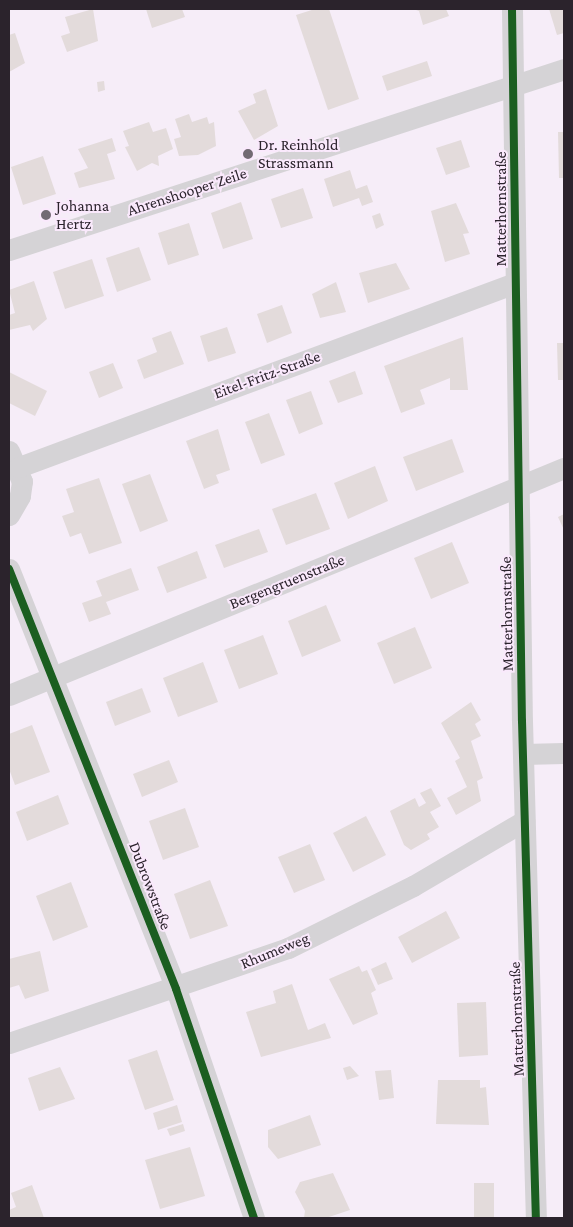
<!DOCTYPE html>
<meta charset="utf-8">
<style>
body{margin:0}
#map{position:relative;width:573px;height:1227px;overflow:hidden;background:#f6edf8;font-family:"Crimson Pro",serif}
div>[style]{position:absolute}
.building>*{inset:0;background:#e3dbdb}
.minor>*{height:21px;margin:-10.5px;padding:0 10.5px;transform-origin:10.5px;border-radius:10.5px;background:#d5d3d6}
.cycleway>*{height:8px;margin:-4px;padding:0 4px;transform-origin:4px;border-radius:4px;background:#1b5e20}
.dots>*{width:14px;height:14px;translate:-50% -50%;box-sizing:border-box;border:2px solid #fae9fc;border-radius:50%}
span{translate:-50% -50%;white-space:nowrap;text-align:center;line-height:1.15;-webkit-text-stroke:4px #fae9fc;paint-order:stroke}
.poi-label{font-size:16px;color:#2b232c}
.left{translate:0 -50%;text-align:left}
.street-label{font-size:16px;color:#2b232c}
.frame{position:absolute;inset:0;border:10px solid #2b232c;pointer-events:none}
</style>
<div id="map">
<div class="building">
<i style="clip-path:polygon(93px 9px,98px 41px,67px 52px,61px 36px,70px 33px,65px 17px)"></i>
<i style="clip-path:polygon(146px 9px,182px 9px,185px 17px,152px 28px)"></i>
<i style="clip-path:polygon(315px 9px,329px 9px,359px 99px,328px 110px,296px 15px)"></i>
<i style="clip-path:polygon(413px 9px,446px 9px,449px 16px,423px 25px,419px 11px)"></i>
<i style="clip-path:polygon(549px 9px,564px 9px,564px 33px,557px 35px)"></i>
<i style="clip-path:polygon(15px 33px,25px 63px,9px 72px,9px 35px)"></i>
<i style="clip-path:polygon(427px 61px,432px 76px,387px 91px,382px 76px)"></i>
<i style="clip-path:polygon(104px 81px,105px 90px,98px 92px,97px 82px)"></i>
<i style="clip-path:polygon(266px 89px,278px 126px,254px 140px,238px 111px,256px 103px,253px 94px)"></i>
<i style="clip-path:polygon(189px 114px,192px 122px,207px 117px,209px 124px,214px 122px,216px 146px,198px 155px,179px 156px,174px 139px,181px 137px,175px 119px)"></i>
<i style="clip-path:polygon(149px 122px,153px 132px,166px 128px,173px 149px,158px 156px,159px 166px,152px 163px,137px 171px,125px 147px,129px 146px,123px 131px)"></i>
<i style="clip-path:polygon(558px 132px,564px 132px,564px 178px,559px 178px)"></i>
<i style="clip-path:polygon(112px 138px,116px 151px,107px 154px,115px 179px,79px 188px,74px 173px,88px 168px,78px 149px)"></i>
<i style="clip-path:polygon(461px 140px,470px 167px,446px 175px,436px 148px)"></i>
<i style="clip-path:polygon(43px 156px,56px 194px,23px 205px,11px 167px)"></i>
<i style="clip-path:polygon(350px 170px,356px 189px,367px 185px,373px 202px,362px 206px,359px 198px,333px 207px,324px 179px)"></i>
<i style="clip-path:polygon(303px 188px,313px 218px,281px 228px,271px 199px)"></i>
<i style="clip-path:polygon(241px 202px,253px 239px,223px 249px,211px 213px)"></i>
<i style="clip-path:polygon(456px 203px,469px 233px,463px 234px,470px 254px,445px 262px,431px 211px)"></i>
<i style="clip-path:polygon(380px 213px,384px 225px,376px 229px,372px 216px)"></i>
<i style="clip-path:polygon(189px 223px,199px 255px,168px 265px,158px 233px)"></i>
<i style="clip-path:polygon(139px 247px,151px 280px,117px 292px,106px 258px)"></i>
<i style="clip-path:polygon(92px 259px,104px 296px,65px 309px,53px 272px)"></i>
<i style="clip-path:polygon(396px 263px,410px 289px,368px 303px,359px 273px)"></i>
<i style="clip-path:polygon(34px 281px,47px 319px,33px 331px,30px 325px,9px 330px,9px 315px,15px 313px,9px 290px)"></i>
<i style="clip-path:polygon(336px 282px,346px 312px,320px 318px,312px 294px)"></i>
<i style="clip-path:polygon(282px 305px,292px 333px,267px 343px,257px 314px)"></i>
<i style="clip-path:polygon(227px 327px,236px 353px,208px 362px,200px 336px)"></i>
<i style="clip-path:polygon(171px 331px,184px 364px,144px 379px,137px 360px,157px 352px,152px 338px)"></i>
<i style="clip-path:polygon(463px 337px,468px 390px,450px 390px,450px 378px,420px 390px,425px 404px,401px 413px,384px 366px)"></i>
<i style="clip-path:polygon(557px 343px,564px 343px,564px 380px,558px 380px)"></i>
<i style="clip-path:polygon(113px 363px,123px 388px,99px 398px,89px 372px)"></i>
<i style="clip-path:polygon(355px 371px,363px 394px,338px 403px,329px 381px)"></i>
<i style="clip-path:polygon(9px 372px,47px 391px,35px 416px,9px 403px)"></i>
<i style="clip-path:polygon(311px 391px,323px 424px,299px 434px,286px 400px)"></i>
<i style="clip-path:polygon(269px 413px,285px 455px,261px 464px,245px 422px)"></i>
<i style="clip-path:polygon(218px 429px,230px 470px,216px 475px,219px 483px,204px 489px,186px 441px)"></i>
<i style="clip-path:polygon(452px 439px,464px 472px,416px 491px,403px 457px)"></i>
<i style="clip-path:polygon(375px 466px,388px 501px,348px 519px,334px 483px)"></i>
<i style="clip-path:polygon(150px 474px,168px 521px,140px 532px,122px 484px)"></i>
<i style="clip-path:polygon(99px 478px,122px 543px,89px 554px,81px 533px,70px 537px,62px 516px,74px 512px,66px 489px)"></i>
<i style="clip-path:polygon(316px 493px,330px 529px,286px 545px,272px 509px)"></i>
<i style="clip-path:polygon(564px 514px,564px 530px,558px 517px)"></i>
<i style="clip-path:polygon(259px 529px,268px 552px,224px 568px,215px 545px)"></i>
<i style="clip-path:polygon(452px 542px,469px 583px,431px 599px,414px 558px)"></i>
<i style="clip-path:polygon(197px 551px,207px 578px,167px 593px,157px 567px)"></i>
<i style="clip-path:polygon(131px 568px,139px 590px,106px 602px,111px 614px,89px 622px,82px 603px,102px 596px,96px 581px)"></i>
<i style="clip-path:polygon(326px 605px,341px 641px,302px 657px,288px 621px)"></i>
<i style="clip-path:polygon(415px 627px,432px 668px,394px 684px,377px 643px)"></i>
<i style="clip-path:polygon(263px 635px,278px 674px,239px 689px,224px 650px)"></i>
<i style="clip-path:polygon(203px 662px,218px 702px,178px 717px,163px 678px)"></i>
<i style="clip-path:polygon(142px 688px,151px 712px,115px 726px,106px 702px)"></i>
<i style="clip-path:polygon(471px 702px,481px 720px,475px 724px,481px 736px,471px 741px,483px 778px,477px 781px,481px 801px,456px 815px,447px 798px,467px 787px,455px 761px,460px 758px,441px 723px)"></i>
<i style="clip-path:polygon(32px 725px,50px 772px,15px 785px,9px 769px,9px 734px)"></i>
<i style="clip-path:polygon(169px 760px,178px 782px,142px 797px,133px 774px)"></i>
<i style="clip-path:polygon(431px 788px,441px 806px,430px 812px,439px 827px,427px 834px,430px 839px,411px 850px,404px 845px,390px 811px,415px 798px,419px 807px,426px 803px,420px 793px)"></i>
<i style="clip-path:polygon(58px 795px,69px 824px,27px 841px,16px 812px)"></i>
<i style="clip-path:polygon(185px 808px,199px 847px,163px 860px,149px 821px)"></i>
<i style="clip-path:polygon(366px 816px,386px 855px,353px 872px,333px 833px)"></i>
<i style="clip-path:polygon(310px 844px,325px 880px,294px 893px,278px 857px)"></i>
<i style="clip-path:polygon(210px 880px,228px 926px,190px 939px,174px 894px)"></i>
<i style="clip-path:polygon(71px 882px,88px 927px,53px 941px,36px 896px)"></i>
<i style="clip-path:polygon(446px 911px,460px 938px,412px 963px,398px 937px)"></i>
<i style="clip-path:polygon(40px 951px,49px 991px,25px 999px,19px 985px,9px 988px,9px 959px)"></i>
<i style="clip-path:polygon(386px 962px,393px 979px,378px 985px,371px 969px)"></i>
<i style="clip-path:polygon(359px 966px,362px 972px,367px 970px,376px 990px,371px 993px,378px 1014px,353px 1025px,329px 979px)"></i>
<i style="clip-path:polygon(292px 984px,308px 1030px,325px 1023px,331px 1038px,261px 1057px,246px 1012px,276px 1003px,273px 991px)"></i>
<i style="clip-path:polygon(486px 1002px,488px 1055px,459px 1057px,457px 1003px)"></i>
<i style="clip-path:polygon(157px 1050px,174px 1100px,145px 1110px,128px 1060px)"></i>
<i style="clip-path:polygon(350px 1066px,359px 1076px,347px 1080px,343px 1068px)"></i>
<i style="clip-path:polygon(60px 1067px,75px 1099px,39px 1111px,28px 1078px)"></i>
<i style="clip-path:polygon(391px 1070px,394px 1098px,379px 1100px,375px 1071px)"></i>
<i style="clip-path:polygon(438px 1080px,480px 1080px,480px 1088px,486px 1087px,489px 1125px,436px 1124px)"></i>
<i style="clip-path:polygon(177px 1105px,182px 1122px,158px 1130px,153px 1113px)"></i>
<i style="clip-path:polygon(310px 1115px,321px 1145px,278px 1159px,268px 1147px,268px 1130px)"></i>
<i style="clip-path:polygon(183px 1124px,185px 1131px,170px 1136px,167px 1129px)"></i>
<i style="clip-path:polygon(190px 1147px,205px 1196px,160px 1209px,145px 1160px)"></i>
<i style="clip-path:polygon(333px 1173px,350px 1210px,326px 1218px,304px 1218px,305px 1211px,295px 1192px,300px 1182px)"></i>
<i style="clip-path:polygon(474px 1183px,494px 1183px,494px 1218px,474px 1218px)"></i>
<i style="clip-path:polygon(32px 1185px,44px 1218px,9px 1218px,9px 1210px,16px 1207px,11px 1193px)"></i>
</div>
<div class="minor">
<i style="left:512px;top:9px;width:712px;rotate:89.2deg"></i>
<i style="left:522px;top:721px;width:497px;rotate:88.4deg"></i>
<i style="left:9px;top:250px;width:584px;rotate:-18.06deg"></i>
<i style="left:9px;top:451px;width:33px;rotate:67deg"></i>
<i style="left:22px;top:481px;width:15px;rotate:98deg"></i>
<i style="left:20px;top:496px;width:22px;rotate:120deg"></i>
<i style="left:19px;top:467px;width:529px;rotate:-20.35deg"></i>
<i style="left:9px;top:569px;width:452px;rotate:68.3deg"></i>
<i style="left:176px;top:989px;width:242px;rotate:71.2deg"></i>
<i style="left:9px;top:695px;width:600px;rotate:-22.25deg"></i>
<i style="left:523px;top:754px;width:41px;rotate:-1.4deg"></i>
<i style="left:9px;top:1043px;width:295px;rotate:-18.8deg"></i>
<i style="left:288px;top:948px;width:140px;rotate:-26.4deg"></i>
<i style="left:413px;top:886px;width:129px;rotate:-30.4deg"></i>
</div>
<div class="cycleway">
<i style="left:512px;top:9px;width:712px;rotate:89.2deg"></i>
<i style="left:522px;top:721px;width:497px;rotate:88.4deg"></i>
<i style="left:9px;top:569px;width:452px;rotate:68.3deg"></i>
<i style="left:176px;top:989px;width:242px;rotate:71.2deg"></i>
</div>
<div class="dots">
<i style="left:248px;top:154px;background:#726a73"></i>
<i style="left:46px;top:215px;background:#726a73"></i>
</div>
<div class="poi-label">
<span class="left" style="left:258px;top:154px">Dr. Reinhold<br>Strassmann</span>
<span class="left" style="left:56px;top:215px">Johanna<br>Hertz</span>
</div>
<div class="street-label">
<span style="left:187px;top:192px;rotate:-18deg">Ahrenshooper Zeile</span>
<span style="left:501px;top:209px;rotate:-90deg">Matterhornstraße</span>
<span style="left:267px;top:375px;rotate:-20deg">Eitel-Fritz-Straße</span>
<span style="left:287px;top:582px;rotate:-22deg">Bergengruenstraße</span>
<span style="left:507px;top:614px;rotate:-91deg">Matterhornstraße</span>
<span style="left:150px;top:886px;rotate:69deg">Dubrowstraße</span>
<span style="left:275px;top:951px;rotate:-22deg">Rhumeweg</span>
<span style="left:517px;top:1019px;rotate:-92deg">Matterhornstraße</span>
</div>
<div class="frame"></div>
</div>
